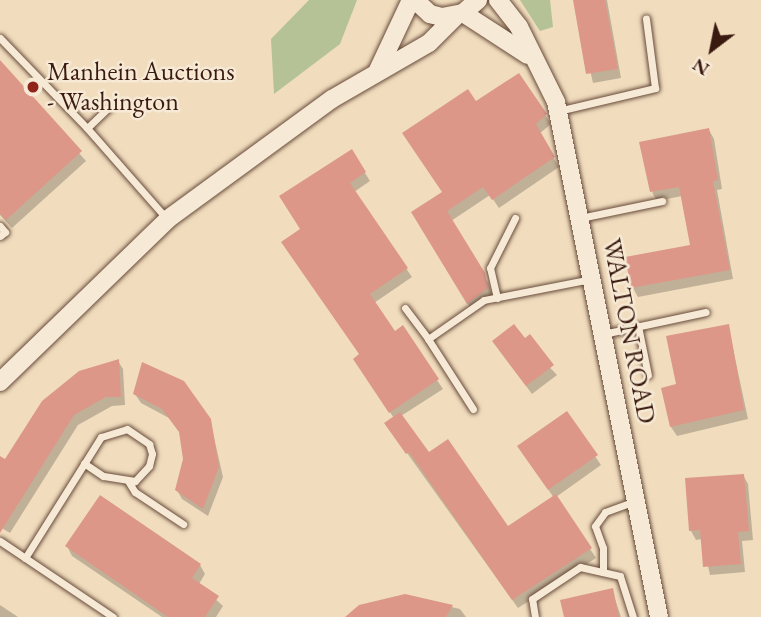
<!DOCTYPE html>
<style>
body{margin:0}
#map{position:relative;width:761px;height:617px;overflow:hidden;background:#f1ddbe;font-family:"EB Garamond",serif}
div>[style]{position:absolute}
.green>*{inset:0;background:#b4c296}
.shadow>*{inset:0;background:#0003}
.building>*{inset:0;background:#dc9789}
.roads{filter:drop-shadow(0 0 2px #684b3b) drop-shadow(0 0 2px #684b3b)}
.service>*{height:7px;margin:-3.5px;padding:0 3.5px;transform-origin:3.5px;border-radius:3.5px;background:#f6e9d5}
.tertiary>*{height:18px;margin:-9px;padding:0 9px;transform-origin:9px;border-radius:9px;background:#f6e9d5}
.dots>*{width:19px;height:19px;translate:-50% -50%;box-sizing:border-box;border:4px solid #f6e9d5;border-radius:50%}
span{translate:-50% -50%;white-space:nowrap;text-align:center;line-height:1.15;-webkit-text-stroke:5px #f6e9d5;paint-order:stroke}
.poi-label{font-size:26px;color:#3a1a0f}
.left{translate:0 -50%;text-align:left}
.street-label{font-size:26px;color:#3a1a0f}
.north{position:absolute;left:677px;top:14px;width:70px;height:70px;-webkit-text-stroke:5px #f6e9d5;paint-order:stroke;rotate:212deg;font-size:19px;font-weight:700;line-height:28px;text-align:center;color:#3a1a0f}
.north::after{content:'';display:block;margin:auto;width:24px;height:32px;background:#3a1a0f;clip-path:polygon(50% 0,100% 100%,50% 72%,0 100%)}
</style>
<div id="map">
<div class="green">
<i style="clip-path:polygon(309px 0,357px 0,340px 44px,274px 94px,271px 39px)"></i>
<i style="clip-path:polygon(520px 0,550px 0,553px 27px,540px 31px)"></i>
</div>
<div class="shadow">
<i style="clip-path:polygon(574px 0,607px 0,621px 78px,593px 83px)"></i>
<i style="clip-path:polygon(0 63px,86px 161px,12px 228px,0 215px)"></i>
<i style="clip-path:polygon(476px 103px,545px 115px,551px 124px,539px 134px,559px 167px,499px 208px,490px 195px,451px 221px,489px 284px,492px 297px,473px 312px,413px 212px,444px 193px)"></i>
<i style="clip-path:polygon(709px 130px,714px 139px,722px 189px,717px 190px,733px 279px,638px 297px,633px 288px,692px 246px,682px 196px,657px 201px,652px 192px)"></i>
<i style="clip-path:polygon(352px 152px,370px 181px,354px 192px,412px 277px,374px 303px,394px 333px,402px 328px,443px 389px,401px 416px,428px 455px,508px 528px,554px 498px,525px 455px,566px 414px,601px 465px,556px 497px,596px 558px,518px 608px,392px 432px,394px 418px,360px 368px,361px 355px,302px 230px)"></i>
<i style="clip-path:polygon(728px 325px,748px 419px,677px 436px,671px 427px,678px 386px)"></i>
<i style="clip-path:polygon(524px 340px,557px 375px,532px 394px,499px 350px)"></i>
<i style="clip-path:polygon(118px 361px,123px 369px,125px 405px,112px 406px,78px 425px,10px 533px,0 527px,0 458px,6px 462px)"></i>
<i style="clip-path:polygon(135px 394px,210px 420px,223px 477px,208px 516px,182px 499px,177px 490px,185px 459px,181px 434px,169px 418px,141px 403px)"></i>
<i style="clip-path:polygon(743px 475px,748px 484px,753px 540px,742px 541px,745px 572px,710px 575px,702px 539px,696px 540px,691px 531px,687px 480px)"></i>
<i style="clip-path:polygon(67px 546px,200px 565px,205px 574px,199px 584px,223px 606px,216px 617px,162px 617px,72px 556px)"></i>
<i style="clip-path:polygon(612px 590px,621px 617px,566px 617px)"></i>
<i style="clip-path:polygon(405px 596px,460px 609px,466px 617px,348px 617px)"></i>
<i style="clip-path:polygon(0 605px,18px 617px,0 617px)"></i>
</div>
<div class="building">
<i style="clip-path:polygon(573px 0,605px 0,618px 69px,586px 74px)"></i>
<i style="clip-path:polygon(0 60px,82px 151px,6px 220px,0 214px)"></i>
<i style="clip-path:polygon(519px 73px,547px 114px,536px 124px,555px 157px,492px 200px,483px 187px,447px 211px,485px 273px,488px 288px,467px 304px,411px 212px,442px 192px,402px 133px,468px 89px,476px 101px)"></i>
<i style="clip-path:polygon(709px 128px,718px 180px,713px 181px,730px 270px,631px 288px,625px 257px,690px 245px,679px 187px,650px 192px,639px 142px)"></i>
<i style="clip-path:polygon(352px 149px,366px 172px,350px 183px,408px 268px,370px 294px,395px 331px,403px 325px,439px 379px,389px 413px,353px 359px,359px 354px,281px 242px,300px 229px,279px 196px)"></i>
<i style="clip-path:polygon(514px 324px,525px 338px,530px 334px,554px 365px,526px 386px,492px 341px)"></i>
<i style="clip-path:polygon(729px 324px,744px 410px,670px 427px,661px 388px,676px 384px,666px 336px)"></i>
<i style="clip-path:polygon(119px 359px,121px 397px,106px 397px,74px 415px,0 533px,0 456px,5px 459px,42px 401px,79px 371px)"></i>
<i style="clip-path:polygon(142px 362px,184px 381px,211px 419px,219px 467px,203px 509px,175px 490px,183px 459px,179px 432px,162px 409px,133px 394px)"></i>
<i style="clip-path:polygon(567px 411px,598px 455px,548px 490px,517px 446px)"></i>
<i style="clip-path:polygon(400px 412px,429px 452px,448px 439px,508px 526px,556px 494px,592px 548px,512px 600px,409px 452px,406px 454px,384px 423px)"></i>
<i style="clip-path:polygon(744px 474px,749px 531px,738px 532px,741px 564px,703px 567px,700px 530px,689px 531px,685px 478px)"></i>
<i style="clip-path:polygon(100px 495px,201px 564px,192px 578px,219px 596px,205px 617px,168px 617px,65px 546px)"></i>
<i style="clip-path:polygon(613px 588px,619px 617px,564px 617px,560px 600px)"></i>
<i style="clip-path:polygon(405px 594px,453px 605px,446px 617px,345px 617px,359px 605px)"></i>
</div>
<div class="roads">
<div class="service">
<i style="left:0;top:38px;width:125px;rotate:46deg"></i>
<i style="left:109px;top:107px;width:30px;rotate:136deg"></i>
<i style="left:87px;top:128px;width:121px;rotate:48.7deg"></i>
<i style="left:558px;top:111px;width:100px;rotate:-13.3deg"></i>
<i style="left:655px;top:88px;width:70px;rotate:-97.4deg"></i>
<i style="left:580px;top:218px;width:84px;rotate:-11.7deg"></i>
<i style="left:0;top:226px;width:8px;rotate:50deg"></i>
<i style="left:5px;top:232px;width:6px;rotate:141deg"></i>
<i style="left:497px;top:298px;width:31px;rotate:-103deg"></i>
<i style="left:490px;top:268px;width:56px;rotate:-63.4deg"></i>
<i style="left:405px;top:308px;width:39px;rotate:53deg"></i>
<i style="left:638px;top:326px;width:50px;rotate:78.5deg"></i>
<i style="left:603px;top:334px;width:105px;rotate:-12.1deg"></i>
<i style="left:473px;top:409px;width:83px;rotate:-122.7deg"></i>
<i style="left:428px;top:339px;width:68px;rotate:-34.9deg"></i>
<i style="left:484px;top:300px;width:109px;rotate:-11.1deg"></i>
<i style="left:128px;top:481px;width:13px;rotate:58deg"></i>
<i style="left:135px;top:492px;width:58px;rotate:33.7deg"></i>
<i style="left:0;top:541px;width:136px;rotate:33.9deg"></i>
<i style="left:25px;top:558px;width:143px;rotate:-57.9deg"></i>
<i style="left:101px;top:437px;width:27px;rotate:-17deg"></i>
<i style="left:127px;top:429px;width:27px;rotate:34deg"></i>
<i style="left:149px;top:444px;width:10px;rotate:73deg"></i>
<i style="left:152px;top:454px;width:12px;rotate:104deg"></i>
<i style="left:149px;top:466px;width:21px;rotate:133deg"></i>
<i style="left:135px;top:481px;width:32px;rotate:-171deg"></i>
<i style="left:103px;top:476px;width:23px;rotate:-146deg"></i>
<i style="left:603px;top:572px;width:24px;rotate:-90deg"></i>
<i style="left:603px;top:548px;width:23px;rotate:-110deg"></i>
<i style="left:595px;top:526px;width:17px;rotate:-54deg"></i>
<i style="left:605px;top:512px;width:32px;rotate:-20deg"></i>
<i style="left:535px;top:617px;width:18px;rotate:-99deg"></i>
<i style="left:532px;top:599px;width:58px;rotate:-33.7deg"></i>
<i style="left:580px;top:567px;width:41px;rotate:12.7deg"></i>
<i style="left:620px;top:576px;width:43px;rotate:72.4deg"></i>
</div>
<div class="tertiary">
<i style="left:415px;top:0;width:21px;rotate:43deg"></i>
<i style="left:430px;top:14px;width:12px;rotate:14deg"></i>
<i style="left:442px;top:17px;width:21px;rotate:-11deg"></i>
<i style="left:463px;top:13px;width:20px;rotate:-41deg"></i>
<i style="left:498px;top:0;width:34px;rotate:52deg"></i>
<i style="left:519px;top:27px;width:84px;rotate:63.7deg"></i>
<i style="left:556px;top:102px;width:525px;rotate:78.69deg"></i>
<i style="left:463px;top:13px;width:77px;rotate:32.9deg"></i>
<i style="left:378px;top:70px;width:77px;rotate:-64.8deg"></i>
<i style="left:0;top:382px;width:234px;rotate:-44.1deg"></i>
<i style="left:168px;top:219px;width:203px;rotate:-36.2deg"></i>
<i style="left:332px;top:99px;width:112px;rotate:-30deg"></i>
<i style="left:429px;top:43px;width:37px;rotate:-45deg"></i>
</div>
</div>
<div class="dots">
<i style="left:33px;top:87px;background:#8f2418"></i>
</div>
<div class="poi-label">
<span class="left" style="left:47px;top:87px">Manhein Auctions<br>- Washington</span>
</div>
<div class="street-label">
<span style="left:629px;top:331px;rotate:79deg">WALTON ROAD</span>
</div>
<div class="north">N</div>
</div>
